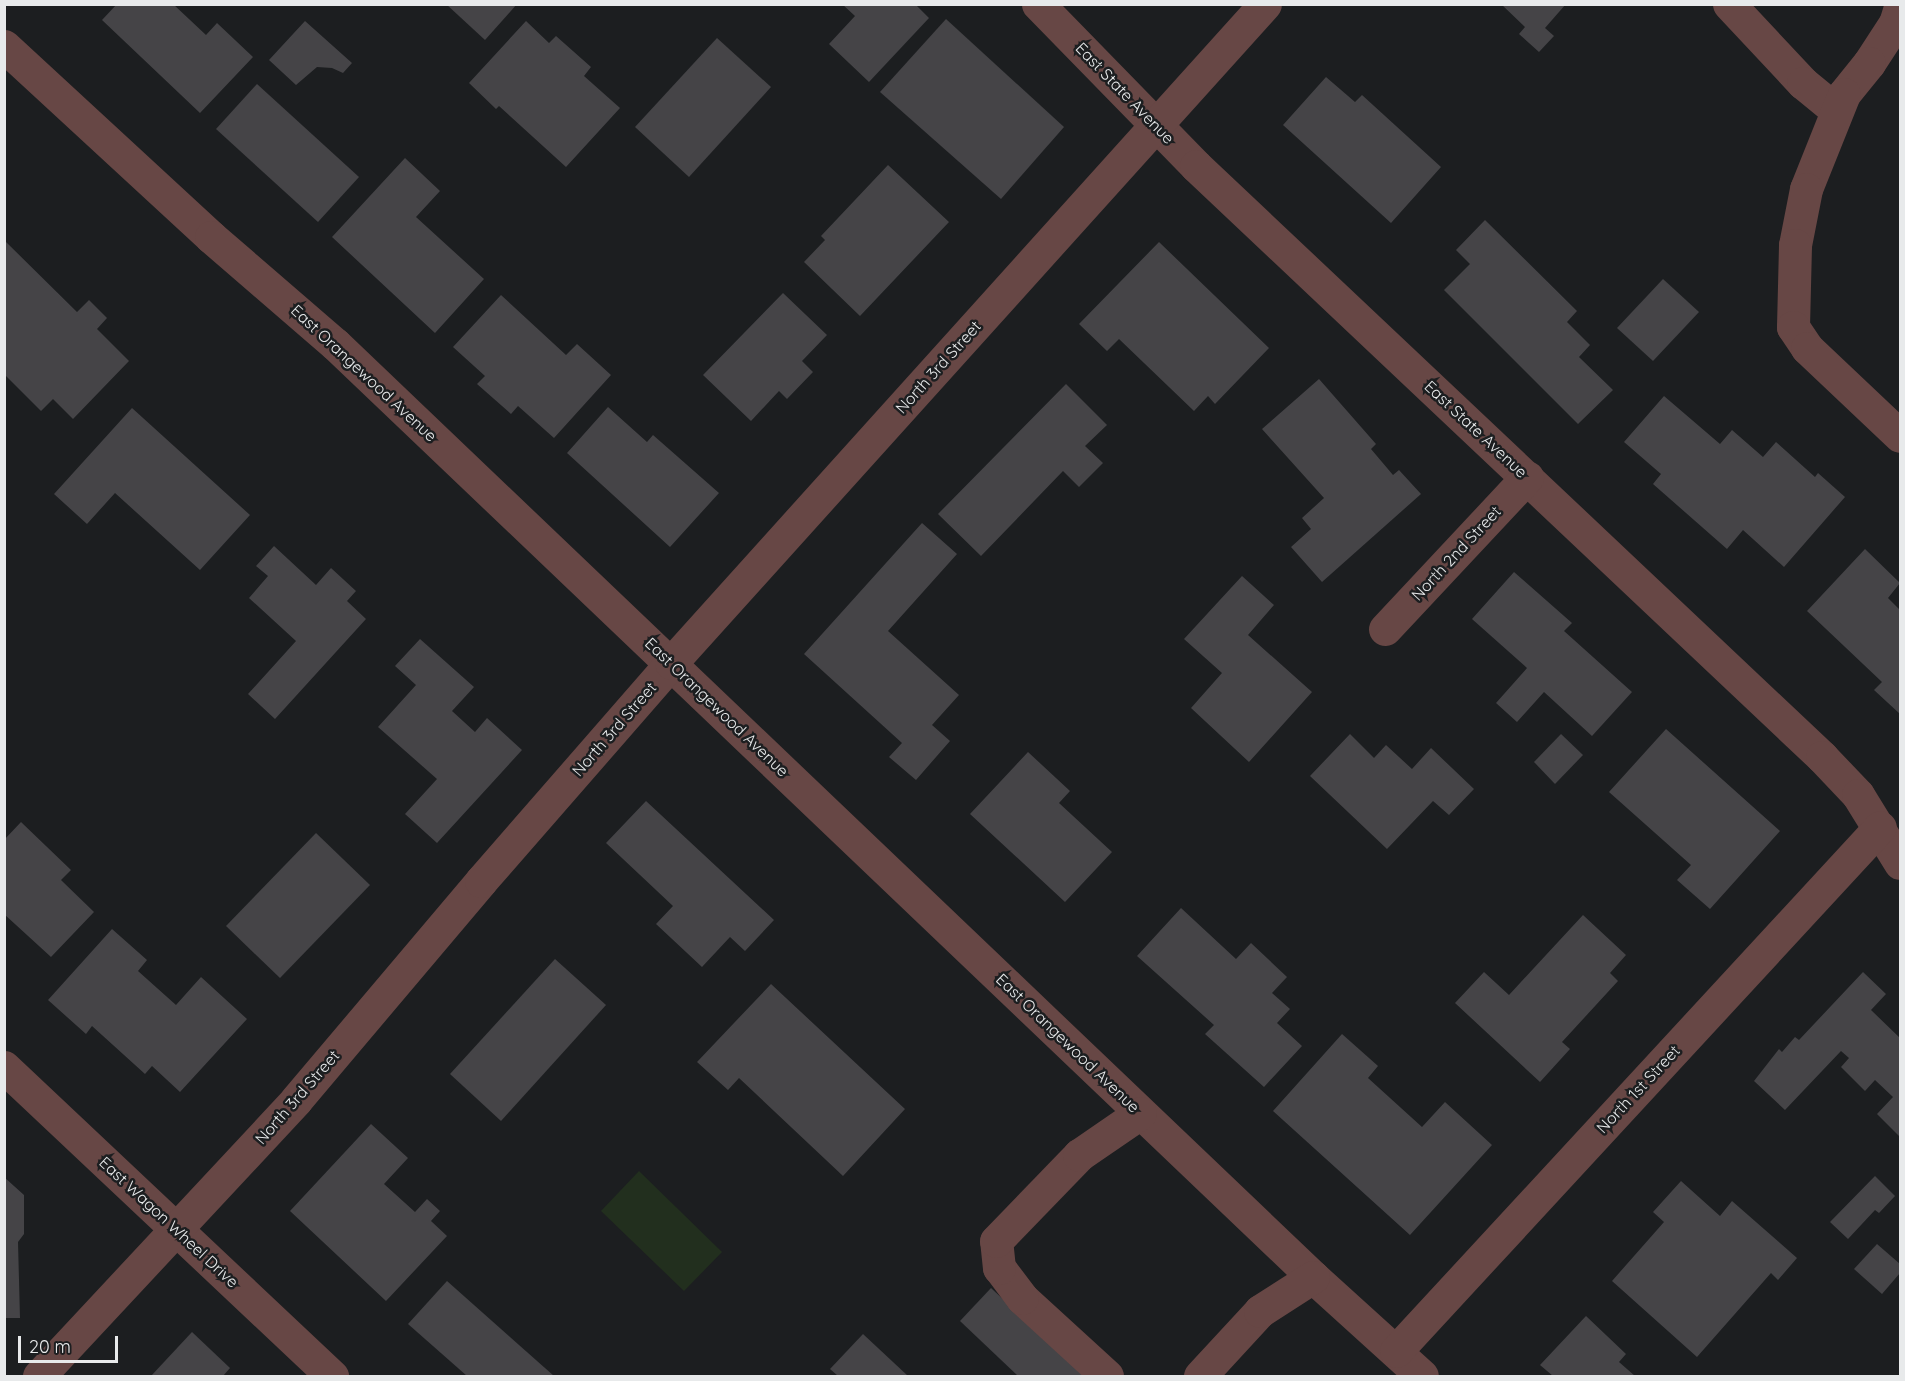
<!DOCTYPE html>
<style>
body{margin:0}
#map{position:relative;width:1905px;height:1381px;overflow:hidden;background:#1c1e20;font-family:Quicksand,sans-serif}
div>[style]{position:absolute}
.green>*{inset:0;background:#222f1e}
.building>*{inset:0;background:#454447}
.minor>*{height:33px;margin:-16.5px;padding:0 16.5px;transform-origin:16.5px;border-radius:16.5px;background:#674745}
span{translate:-50% -50%;white-space:nowrap;text-align:center;line-height:1.15;-webkit-text-stroke:5px #1c1e20;paint-order:stroke}
.street-label{font-size:16px;color:#e8eaeb}
.frame{position:absolute;inset:0;border:6px solid #e8eaeb;pointer-events:none}
.scale{position:absolute;left:18px;top:1336px;width:100px;height:27px;box-sizing:border-box;border:3px solid #e8eaeb;border-top:0;padding-left:8px;font-size:18px;line-height:21px;white-space:nowrap;color:#e8eaeb;-webkit-text-stroke:4px #1c1e20;paint-order:stroke}
</style>
<div id="map">
<div class="green">
<i style="clip-path:polygon(639px 1171px,722px 1252px,684px 1291px,601px 1211px)"></i>
</div>
<div class="building">
<i style="clip-path:polygon(117px 4px,173px 4px,206px 35px,217px 23px,253px 57px,200px 113px,102px 20px)"></i>
<i style="clip-path:polygon(446px 4px,517px 4px,485px 40px)"></i>
<i style="clip-path:polygon(842px 4px,915px 4px,929px 18px,869px 82px,829px 44px,855px 16px)"></i>
<i style="clip-path:polygon(1501px 4px,1566px 4px,1545px 28px,1554px 36px,1539px 52px,1519px 34px,1525px 27px)"></i>
<i style="clip-path:polygon(946px 19px,1064px 127px,1001px 199px,880px 92px)"></i>
<i style="clip-path:polygon(305px 21px,352px 63px,343px 73px,332px 68px,317px 67px,296px 85px,269px 60px)"></i>
<i style="clip-path:polygon(526px 21px,549px 43px,556px 36px,591px 67px,584px 76px,620px 108px,566px 167px,499px 106px,496px 109px,469px 83px)"></i>
<i style="clip-path:polygon(717px 38px,771px 87px,689px 177px,635px 127px)"></i>
<i style="clip-path:polygon(1326px 77px,1355px 102px,1362px 95px,1441px 167px,1391px 223px,1283px 125px)"></i>
<i style="clip-path:polygon(257px 84px,359px 177px,318px 222px,216px 129px)"></i>
<i style="clip-path:polygon(405px 158px,440px 191px,416px 217px,484px 279px,435px 333px,332px 237px)"></i>
<i style="clip-path:polygon(888px 165px,949px 222px,860px 316px,804px 262px,825px 240px,821px 236px)"></i>
<i style="clip-path:polygon(1485px 220px,1577px 311px,1567px 322px,1590px 345px,1579px 357px,1613px 390px,1578px 424px,1444px 290px,1470px 264px,1456px 250px)"></i>
<i style="clip-path:polygon(4px 240px,77px 312px,89px 300px,107px 318px,97px 329px,129px 361px,73px 419px,53px 399px,41px 411px,4px 374px)"></i>
<i style="clip-path:polygon(1159px 242px,1269px 348px,1215px 404px,1208px 396px,1194px 411px,1119px 339px,1107px 351px,1079px 324px)"></i>
<i style="clip-path:polygon(1663px 279px,1699px 312px,1653px 361px,1617px 328px)"></i>
<i style="clip-path:polygon(783px 293px,827px 335px,802px 361px,813px 372px,787px 399px,779px 391px,751px 421px,703px 375px)"></i>
<i style="clip-path:polygon(501px 295px,566px 355px,577px 344px,611px 375px,554px 438px,518px 406px,511px 414px,477px 384px,485px 376px,453px 347px)"></i>
<i style="clip-path:polygon(1319px 379px,1376px 444px,1371px 449px,1393px 475px,1399px 470px,1421px 494px,1322px 582px,1291px 547px,1311px 529px,1302px 518px,1324px 498px,1262px 429px)"></i>
<i style="clip-path:polygon(1066px 384px,1107px 425px,1085px 446px,1103px 463px,1079px 487px,1063px 471px,981px 556px,938px 514px)"></i>
<i style="clip-path:polygon(1664px 396px,1720px 444px,1732px 430px,1763px 457px,1776px 442px,1815px 477px,1818px 473px,1845px 497px,1784px 567px,1743px 530px,1727px 549px,1653px 484px,1661px 474px,1624px 442px)"></i>
<i style="clip-path:polygon(608px 407px,647px 442px,653px 435px,719px 493px,670px 547px,567px 453px)"></i>
<i style="clip-path:polygon(132px 408px,250px 515px,200px 570px,115px 493px,87px 524px,54px 494px)"></i>
<i style="clip-path:polygon(922px 523px,957px 554px,888px 631px,959px 695px,932px 725px,950px 741px,916px 780px,889px 757px,902px 743px,804px 654px)"></i>
<i style="clip-path:polygon(274px 546px,316px 585px,331px 568px,356px 591px,347px 601px,366px 619px,275px 719px,248px 694px,296px 641px,249px 598px,268px 576px,256px 566px)"></i>
<i style="clip-path:polygon(1865px 549px,1900px 583px,1888px 598px,1900px 610px,1900px 714px,1874px 690px,1882px 682px,1807px 611px)"></i>
<i style="clip-path:polygon(1514px 572px,1572px 623px,1564px 631px,1632px 692px,1592px 736px,1544px 692px,1517px 722px,1496px 703px,1527px 668px,1472px 619px)"></i>
<i style="clip-path:polygon(1242px 576px,1274px 605px,1248px 635px,1312px 692px,1249px 762px,1191px 708px,1222px 673px,1184px 639px)"></i>
<i style="clip-path:polygon(420px 639px,474px 687px,452px 711px,475px 732px,487px 718px,522px 750px,437px 843px,405px 814px,437px 779px,378px 727px,416px 685px,395px 666px)"></i>
<i style="clip-path:polygon(1666px 729px,1780px 831px,1710px 909px,1677px 880px,1691px 865px,1609px 792px)"></i>
<i style="clip-path:polygon(1350px 734px,1374px 758px,1386px 745px,1412px 769px,1431px 748px,1474px 789px,1449px 815px,1433px 801px,1387px 849px,1310px 776px)"></i>
<i style="clip-path:polygon(1561px 734px,1583px 755px,1555px 784px,1534px 762px)"></i>
<i style="clip-path:polygon(1028px 752px,1070px 791px,1059px 803px,1112px 852px,1065px 902px,970px 814px)"></i>
<i style="clip-path:polygon(646px 801px,774px 920px,745px 951px,730px 937px,702px 967px,656px 924px,673px 906px,606px 843px)"></i>
<i style="clip-path:polygon(21px 822px,71px 870px,61px 880px,94px 912px,51px 957px,4px 914px,4px 840px)"></i>
<i style="clip-path:polygon(316px 833px,370px 885px,280px 978px,226px 926px)"></i>
<i style="clip-path:polygon(1181px 908px,1236px 959px,1251px 943px,1287px 977px,1272px 993px,1290px 1009px,1277px 1023px,1302px 1046px,1264px 1087px,1205px 1034px,1214px 1025px,1137px 956px)"></i>
<i style="clip-path:polygon(1583px 915px,1626px 955px,1610px 973px,1618px 981px,1562px 1042px,1570px 1049px,1540px 1082px,1455px 1003px,1484px 972px,1509px 995px)"></i>
<i style="clip-path:polygon(112px 929px,147px 960px,138px 971px,176px 1005px,201px 977px,247px 1019px,180px 1092px,152px 1066px,145px 1074px,92px 1026px,86px 1034px,48px 1000px)"></i>
<i style="clip-path:polygon(555px 959px,606px 1005px,501px 1121px,450px 1074px)"></i>
<i style="clip-path:polygon(1863px 972px,1886px 994px,1871px 1010px,1900px 1038px,1900px 1137px,1877px 1114px,1893px 1097px,1875px 1080px,1865px 1091px,1841px 1067px,1849px 1058px,1841px 1051px,1785px 1110px,1754px 1081px,1779px 1049px,1782px 1052px,1795px 1037px,1799px 1040px)"></i>
<i style="clip-path:polygon(771px 984px,905px 1109px,843px 1176px,739px 1078px,728px 1090px,697px 1062px)"></i>
<i style="clip-path:polygon(1342px 1034px,1378px 1066px,1368px 1078px,1422px 1127px,1445px 1102px,1492px 1145px,1410px 1235px,1273px 1111px)"></i>
<i style="clip-path:polygon(371px 1124px,408px 1158px,384px 1184px,415px 1212px,427px 1199px,440px 1211px,431px 1221px,447px 1236px,386px 1301px,290px 1211px)"></i>
<i style="clip-path:polygon(1875px 1176px,1895px 1196px,1879px 1213px,1875px 1210px,1848px 1239px,1830px 1222px)"></i>
<i style="clip-path:polygon(4px 1177px,24px 1195px,24px 1234px,18px 1242px,20px 1318px,4px 1318px)"></i>
<i style="clip-path:polygon(1681px 1181px,1720px 1216px,1732px 1201px,1797px 1258px,1778px 1280px,1771px 1273px,1697px 1357px,1612px 1281px,1664px 1222px,1653px 1212px)"></i>
<i style="clip-path:polygon(1877px 1244px,1900px 1264px,1900px 1273px,1882px 1294px,1854px 1269px)"></i>
<i style="clip-path:polygon(447px 1281px,554px 1376px,467px 1376px,408px 1324px)"></i>
<i style="clip-path:polygon(991px 1288px,1085px 1376px,1018px 1376px,960px 1321px)"></i>
<i style="clip-path:polygon(1586px 1316px,1626px 1354px,1619px 1362px,1635px 1376px,1553px 1376px,1540px 1365px)"></i>
<i style="clip-path:polygon(192px 1332px,230px 1368px,223px 1376px,151px 1376px)"></i>
<i style="clip-path:polygon(863px 1334px,908px 1376px,838px 1376px,830px 1369px)"></i>
</div>
<div class="minor">
<i style="left:1038px;top:4px;width:226px;rotate:45.7deg"></i>
<i style="left:1196px;top:166px;width:861px;rotate:43.35deg"></i>
<i style="left:1822px;top:757px;width:52px;rotate:46.5deg"></i>
<i style="left:1858px;top:795px;width:80px;rotate:58.3deg"></i>
<i style="left:1729px;top:4px;width:108px;rotate:46.9deg"></i>
<i style="left:1803px;top:83px;width:43px;rotate:39.3deg"></i>
<i style="left:1900px;top:7px;width:17px;rotate:107deg"></i>
<i style="left:1895px;top:23px;width:48px;rotate:123deg"></i>
<i style="left:1869px;top:63px;width:40px;rotate:129deg"></i>
<i style="left:1844px;top:94px;width:102px;rotate:111.8deg"></i>
<i style="left:1806px;top:189px;width:57px;rotate:101.1deg"></i>
<i style="left:1795px;top:245px;width:82px;rotate:91.4deg"></i>
<i style="left:1793px;top:327px;width:25px;rotate:56deg"></i>
<i style="left:1807px;top:348px;width:128px;rotate:43.4deg"></i>
<i style="left:4px;top:46px;width:282px;rotate:42.7deg"></i>
<i style="left:211px;top:237px;width:164px;rotate:40.8deg"></i>
<i style="left:335px;top:344px;width:1352px;rotate:43.65deg"></i>
<i style="left:1313px;top:1277px;width:147px;rotate:42.2deg"></i>
<i style="left:1385px;top:629px;width:208px;rotate:-46.9deg"></i>
<i style="left:4px;top:1067px;width:451px;rotate:43.3deg"></i>
<i style="left:1396px;top:1351px;width:713px;rotate:-47.27deg"></i>
<i style="left:39px;top:1376px;width:377px;rotate:-47deg"></i>
<i style="left:296px;top:1100px;width:287px;rotate:-49.8deg"></i>
<i style="left:481px;top:881px;width:289px;rotate:-48.9deg"></i>
<i style="left:671px;top:663px;width:887px;rotate:-47.97deg"></i>
<i style="left:1107px;top:1376px;width:115px;rotate:-137.5deg"></i>
<i style="left:1022px;top:1298px;width:38px;rotate:-127deg"></i>
<i style="left:999px;top:1268px;width:27px;rotate:-96deg"></i>
<i style="left:996px;top:1241px;width:120px;rotate:-46deg"></i>
<i style="left:1079px;top:1155px;width:74px;rotate:-34.5deg"></i>
<i style="left:1200px;top:1376px;width:88px;rotate:-47.3deg"></i>
<i style="left:1260px;top:1311px;width:63px;rotate:-32.7deg"></i>
</div>
<div class="street-label">
<span style="left:1125px;top:93px;rotate:46deg">East State Avenue</span>
<span style="left:938px;top:367px;rotate:-48deg">North 3rd Street</span>
<span style="left:364px;top:373px;rotate:43deg">East Orangewood Avenue</span>
<span style="left:1476px;top:429px;rotate:43deg">East State Avenue</span>
<span style="left:1456px;top:553px;rotate:-47deg">North 2nd Street</span>
<span style="left:717px;top:707px;rotate:44deg">East Orangewood Avenue</span>
<span style="left:614px;top:729px;rotate:-49deg">North 3rd Street</span>
<span style="left:1068px;top:1043px;rotate:44deg">East Orangewood Avenue</span>
<span style="left:1638px;top:1089px;rotate:-47deg">North 1st Street</span>
<span style="left:297px;top:1097px;rotate:-49deg">North 3rd Street</span>
<span style="left:169px;top:1222px;rotate:43deg">East Wagon Wheel Drive</span>
</div>
<div class="frame"></div>
<div class="scale">20 m</div>
</div>
